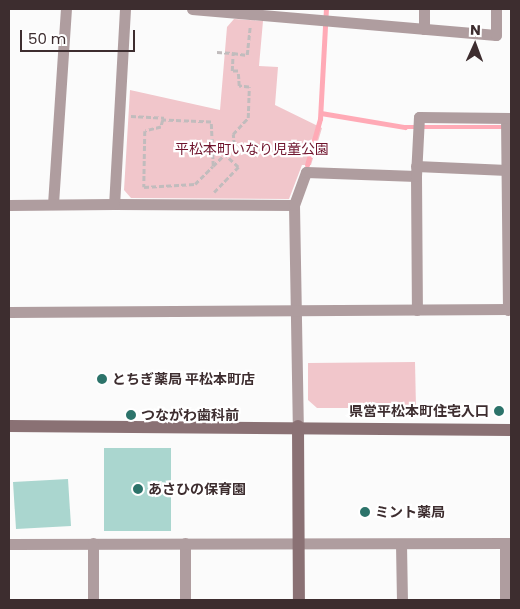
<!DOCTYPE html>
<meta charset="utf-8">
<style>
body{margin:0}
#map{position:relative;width:520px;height:609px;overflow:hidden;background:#fbfbfb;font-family:Poppins,"Noto Sans JP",sans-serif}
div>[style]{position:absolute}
.green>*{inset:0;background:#f1c6cb}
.stream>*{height:4.5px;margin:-2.25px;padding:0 2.25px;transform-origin:2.25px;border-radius:2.25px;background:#ffaab6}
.building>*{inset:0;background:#aad6cf}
.path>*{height:2.5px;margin-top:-1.25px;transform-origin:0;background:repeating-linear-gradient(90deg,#c1bcbd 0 5px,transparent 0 7.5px)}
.street>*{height:11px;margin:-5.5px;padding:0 5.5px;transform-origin:5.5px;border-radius:5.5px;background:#af9d9f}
.secondary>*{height:12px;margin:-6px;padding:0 6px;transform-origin:6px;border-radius:6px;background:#8a7174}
.dots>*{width:14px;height:14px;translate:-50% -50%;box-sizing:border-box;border:2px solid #fff;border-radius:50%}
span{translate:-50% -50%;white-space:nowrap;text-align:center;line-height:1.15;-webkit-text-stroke:4.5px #fff;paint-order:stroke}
.park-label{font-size:14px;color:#6f142d}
.poi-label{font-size:14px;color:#3d2d2f;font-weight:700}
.left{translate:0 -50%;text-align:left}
.right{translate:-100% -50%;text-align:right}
.frame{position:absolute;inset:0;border:10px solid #3d2d2f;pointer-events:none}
.north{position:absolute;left:450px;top:20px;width:50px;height:50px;-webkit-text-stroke:4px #fff;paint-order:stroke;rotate:2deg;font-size:14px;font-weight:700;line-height:20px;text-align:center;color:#3d2d2f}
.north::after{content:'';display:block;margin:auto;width:18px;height:22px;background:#3d2d2f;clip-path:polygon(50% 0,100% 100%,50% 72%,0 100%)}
.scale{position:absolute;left:20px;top:30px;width:115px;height:22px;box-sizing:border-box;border:2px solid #3d2d2f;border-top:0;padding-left:6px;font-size:15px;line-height:18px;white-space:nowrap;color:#3d2d2f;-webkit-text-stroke:4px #fff;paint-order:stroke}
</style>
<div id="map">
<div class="green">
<i style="clip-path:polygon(234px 19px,263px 21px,259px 66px,278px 67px,275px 105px,322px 128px,311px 165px,302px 165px,289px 199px,131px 198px,124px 190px,130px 90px,220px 110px,227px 27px)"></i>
<i style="clip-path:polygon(415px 362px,416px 408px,317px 408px,308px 400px,308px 363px)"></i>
</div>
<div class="stream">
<i style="left:321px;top:113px;width:85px;rotate:9.5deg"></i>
<i style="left:405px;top:127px;width:101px"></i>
<i style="left:307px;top:165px;width:48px;rotate:-74.2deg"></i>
<i style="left:320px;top:119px;width:110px;rotate:-86.9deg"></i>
</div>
<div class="building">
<i style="clip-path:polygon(104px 448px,171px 448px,171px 531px,104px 531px)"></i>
<i style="clip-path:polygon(68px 479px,71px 526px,16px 529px,13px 482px)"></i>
</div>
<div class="path">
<i style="left:217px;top:52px;width:16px;rotate:4deg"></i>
<i style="left:131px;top:116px;width:33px;rotate:3deg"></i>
<i style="left:164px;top:118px;width:2px;rotate:117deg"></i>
<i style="left:163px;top:120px;width:7px;rotate:106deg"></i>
<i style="left:161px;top:127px;width:16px;rotate:166deg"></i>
<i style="left:145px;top:131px;width:56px;rotate:91deg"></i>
<i style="left:144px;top:187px;width:51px;rotate:-3.4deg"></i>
<i style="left:195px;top:184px;width:25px;rotate:-45deg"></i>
<i style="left:213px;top:166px;width:44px;rotate:-92.6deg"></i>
<i style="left:211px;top:122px;width:48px;rotate:-177.6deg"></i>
<i style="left:213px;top:166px;width:30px;rotate:-45deg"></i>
<i style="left:234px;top:145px;width:11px;rotate:-95deg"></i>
<i style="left:233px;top:134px;width:22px;rotate:-47deg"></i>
<i style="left:248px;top:118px;width:31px;rotate:-88deg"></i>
<i style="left:249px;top:87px;width:10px;rotate:-174deg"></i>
<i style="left:239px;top:86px;width:15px;rotate:-94deg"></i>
<i style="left:238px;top:71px;width:6px;rotate:180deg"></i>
<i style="left:232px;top:71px;width:18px;rotate:-87deg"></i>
<i style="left:233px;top:53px;width:14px;rotate:8deg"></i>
<i style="left:247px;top:55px;width:29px;rotate:-84deg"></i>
<i style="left:214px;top:192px;width:35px;rotate:-46deg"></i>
<i style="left:238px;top:167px;width:19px;rotate:-137deg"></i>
</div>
<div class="street">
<i style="left:125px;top:9px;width:195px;rotate:93.2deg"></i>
<i style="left:114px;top:204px;width:180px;rotate:0.3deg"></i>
<i style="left:294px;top:205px;width:221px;rotate:89deg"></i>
<i style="left:192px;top:9px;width:305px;rotate:4.9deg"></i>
<i style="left:496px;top:35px;width:26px;rotate:-90deg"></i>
<i style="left:424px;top:9px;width:20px;rotate:90deg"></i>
<i style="left:506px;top:118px;width:192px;rotate:89.4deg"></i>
<i style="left:416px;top:166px;width:91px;rotate:2.5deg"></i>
<i style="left:416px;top:176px;width:134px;rotate:89.6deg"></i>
<i style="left:53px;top:204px;width:195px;rotate:-86.2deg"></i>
<i style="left:9px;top:205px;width:105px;rotate:-0.5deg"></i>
<i style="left:294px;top:205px;width:35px;rotate:-70deg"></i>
<i style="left:306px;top:172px;width:110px;rotate:2.1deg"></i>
<i style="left:416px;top:176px;width:59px;rotate:-87.1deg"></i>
<i style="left:419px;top:117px;width:92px;rotate:0.6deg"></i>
<i style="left:9px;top:312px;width:502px;rotate:-0.34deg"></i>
<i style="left:185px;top:543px;width:57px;rotate:90deg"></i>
<i style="left:505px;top:543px;width:57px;rotate:90deg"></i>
<i style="left:9px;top:544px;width:502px;rotate:-0.11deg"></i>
<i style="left:401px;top:544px;width:56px;rotate:89deg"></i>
<i style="left:93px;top:600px;width:57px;rotate:-90deg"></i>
</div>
<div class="secondary">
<i style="left:9px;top:426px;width:502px;rotate:0.46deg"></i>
<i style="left:298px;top:426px;width:174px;rotate:89.7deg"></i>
</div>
<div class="dots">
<i style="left:102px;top:379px;background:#2c736a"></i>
<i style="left:499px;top:411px;background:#2c736a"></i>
<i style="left:131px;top:415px;background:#2c736a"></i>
<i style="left:138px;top:489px;background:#2c736a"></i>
<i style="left:365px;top:512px;background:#2c736a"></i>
</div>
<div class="park-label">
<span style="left:252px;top:149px">平松本町いなり児童公園</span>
</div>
<div class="poi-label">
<span class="left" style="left:112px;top:379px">とちぎ薬局 平松本町店</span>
<span class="right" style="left:489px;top:411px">県営平松本町住宅入口</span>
<span class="left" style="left:141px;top:415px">つながわ歯科前</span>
<span class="left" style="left:148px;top:489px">あさひの保育園</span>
<span class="left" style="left:375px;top:512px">ミント薬局</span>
</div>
<div class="frame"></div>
<div class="north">N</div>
<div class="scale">50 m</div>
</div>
